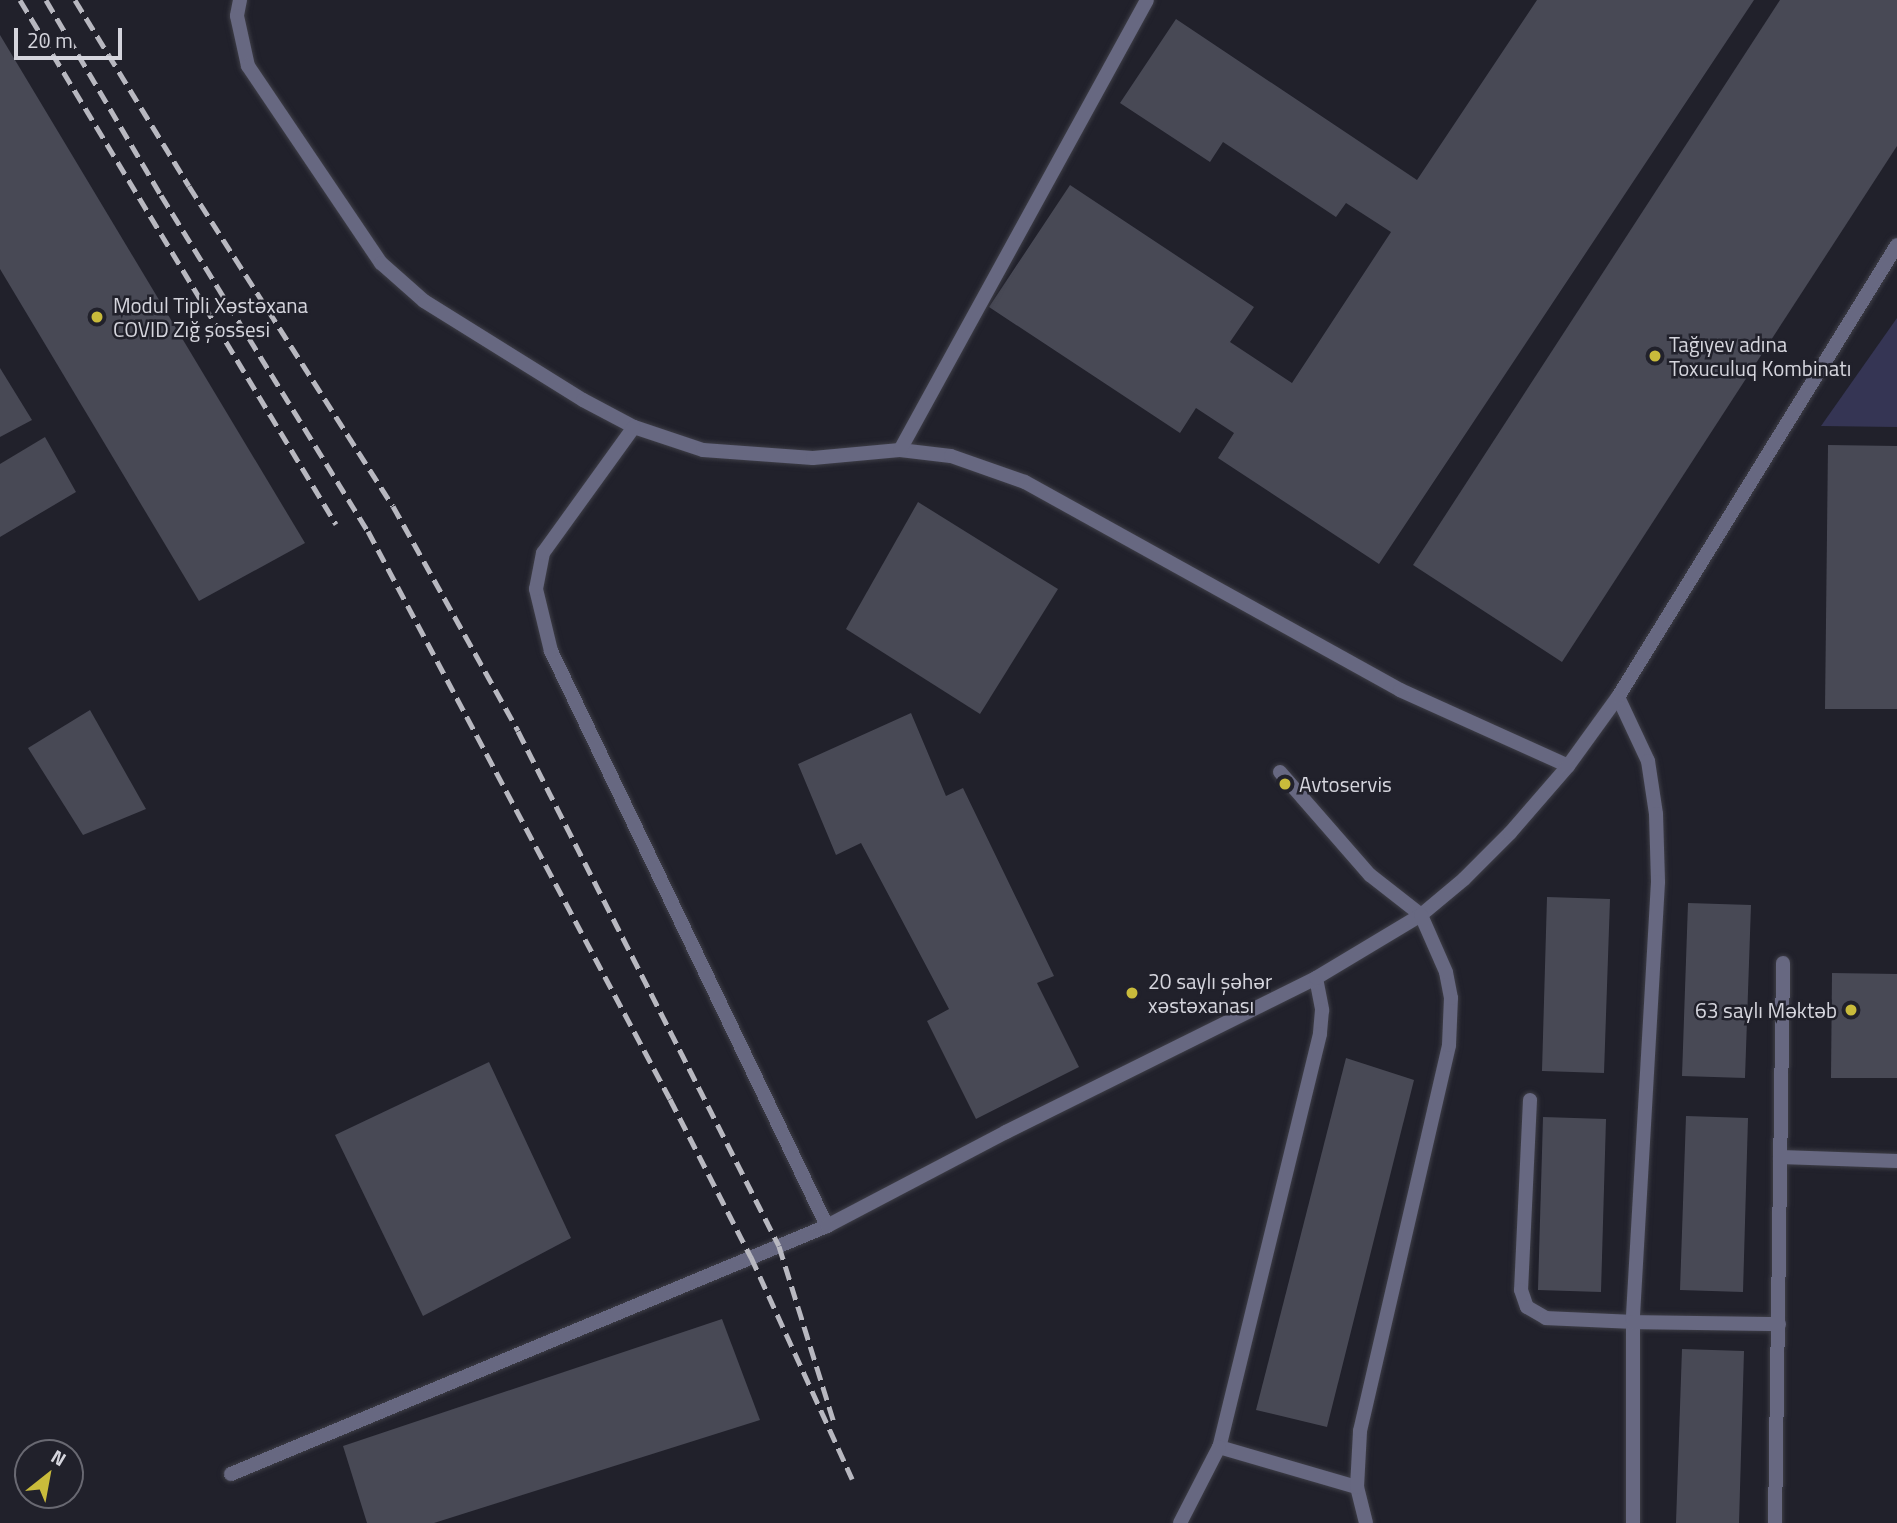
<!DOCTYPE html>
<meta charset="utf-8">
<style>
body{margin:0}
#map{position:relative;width:1897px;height:1523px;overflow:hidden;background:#21212b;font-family:"Titillium Web",sans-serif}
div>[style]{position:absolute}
.green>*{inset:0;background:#353554}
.building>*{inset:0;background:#484955}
.roads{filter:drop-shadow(0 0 2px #3e3e47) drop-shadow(0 0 2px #3e3e47)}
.service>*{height:14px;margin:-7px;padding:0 7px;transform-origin:7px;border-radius:7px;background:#676881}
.minor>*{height:14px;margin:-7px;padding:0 7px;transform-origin:7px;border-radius:7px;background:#676881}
.rail>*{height:5px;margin-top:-2.5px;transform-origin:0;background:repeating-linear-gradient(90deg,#b8b8c0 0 14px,transparent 0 21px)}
.dots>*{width:19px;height:19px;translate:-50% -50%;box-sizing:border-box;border:4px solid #21212b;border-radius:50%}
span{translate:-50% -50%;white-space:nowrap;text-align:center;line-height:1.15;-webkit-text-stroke:5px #21212b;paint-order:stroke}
.poi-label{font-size:21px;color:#d5d5dd}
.left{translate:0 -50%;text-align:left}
.right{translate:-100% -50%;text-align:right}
.north{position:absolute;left:14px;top:1439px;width:70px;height:70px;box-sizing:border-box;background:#21212b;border:2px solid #696972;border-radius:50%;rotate:31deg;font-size:19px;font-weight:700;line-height:28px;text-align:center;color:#d5d5dd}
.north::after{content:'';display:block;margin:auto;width:24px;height:32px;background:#c9bb3b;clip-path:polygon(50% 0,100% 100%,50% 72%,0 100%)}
.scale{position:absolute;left:14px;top:28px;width:108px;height:32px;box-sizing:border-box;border:4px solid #d5d5dd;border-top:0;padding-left:9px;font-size:21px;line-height:24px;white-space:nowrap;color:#d5d5dd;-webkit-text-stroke:5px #21212b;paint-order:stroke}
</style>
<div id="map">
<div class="green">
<i style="clip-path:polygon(1897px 318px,1897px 427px,1821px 426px)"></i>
</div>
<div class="building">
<i style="clip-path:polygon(1537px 0,1754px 0,1379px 564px,1218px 458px,1234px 433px,1196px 408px,1180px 433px,989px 307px,1070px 185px,1254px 307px,1230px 342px,1292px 383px,1391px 232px,1346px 203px,1336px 217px,1223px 142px,1210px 162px,1120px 103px,1176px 19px,1417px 180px)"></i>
<i style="clip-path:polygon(1780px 0,1897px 0,1897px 146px,1562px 662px,1413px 565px)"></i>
<i style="clip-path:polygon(0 35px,305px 543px,199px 601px,0 269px)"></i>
<i style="clip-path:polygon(0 368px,32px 420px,0 437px)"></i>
<i style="clip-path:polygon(45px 437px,76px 492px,0 537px,0 464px)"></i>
<i style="clip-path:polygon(1828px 445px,1897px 446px,1897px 709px,1825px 709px)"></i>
<i style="clip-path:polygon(918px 502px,1058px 589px,980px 714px,846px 629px)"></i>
<i style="clip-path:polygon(90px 710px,146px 809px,83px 835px,28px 748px)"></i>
<i style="clip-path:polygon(911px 713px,946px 796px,963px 788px,1054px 976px,1037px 983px,1079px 1067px,976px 1119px,927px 1021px,949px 1009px,861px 843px,836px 855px,798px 764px)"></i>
<i style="clip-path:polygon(1547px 897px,1610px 899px,1604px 1073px,1542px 1071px)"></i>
<i style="clip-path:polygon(1688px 903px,1751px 905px,1745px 1078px,1682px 1076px)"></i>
<i style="clip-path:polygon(1832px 973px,1897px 974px,1897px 1078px,1831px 1078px)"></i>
<i style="clip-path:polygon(1346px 1058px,1414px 1080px,1327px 1427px,1256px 1410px)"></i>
<i style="clip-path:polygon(489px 1062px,571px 1238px,423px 1316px,335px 1135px)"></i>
<i style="clip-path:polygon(1686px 1116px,1748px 1118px,1743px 1292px,1680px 1290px)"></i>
<i style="clip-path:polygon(1543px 1117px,1606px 1119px,1601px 1292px,1538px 1290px)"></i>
<i style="clip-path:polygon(722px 1319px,760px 1420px,434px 1523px,367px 1523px,343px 1446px)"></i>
<i style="clip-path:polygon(1682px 1349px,1744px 1351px,1739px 1523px,1676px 1523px)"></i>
</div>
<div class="roads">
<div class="service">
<i style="left:240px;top:0;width:16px;rotate:101deg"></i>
<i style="left:237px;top:16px;width:51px;rotate:77.6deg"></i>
<i style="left:248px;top:66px;width:238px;rotate:56deg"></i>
<i style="left:381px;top:263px;width:57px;rotate:41.5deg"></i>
<i style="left:424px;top:301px;width:187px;rotate:31.9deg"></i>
<i style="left:583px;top:400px;width:58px;rotate:27.9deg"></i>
<i style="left:634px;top:427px;width:73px;rotate:18.4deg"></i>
<i style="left:703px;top:450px;width:110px;rotate:4.2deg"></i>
<i style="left:813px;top:458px;width:87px;rotate:-5.3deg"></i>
<i style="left:900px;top:450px;width:51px;rotate:6.7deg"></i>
<i style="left:951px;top:456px;width:78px;rotate:19.4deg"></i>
<i style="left:1025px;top:482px;width:429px;rotate:29deg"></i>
<i style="left:1400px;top:690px;width:184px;rotate:24.3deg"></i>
<i style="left:900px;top:450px;width:513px;rotate:-61.24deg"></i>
<i style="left:1280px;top:772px;width:137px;rotate:48.9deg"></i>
<i style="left:1370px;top:875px;width:65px;rotate:38.1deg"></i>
<i style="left:1316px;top:978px;width:33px;rotate:79deg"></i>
<i style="left:1322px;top:1010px;width:24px;rotate:95deg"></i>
<i style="left:1320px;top:1034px;width:425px;rotate:103.7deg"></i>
<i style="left:1219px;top:1447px;width:144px;rotate:16.2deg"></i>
<i style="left:1530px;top:1100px;width:190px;rotate:92.7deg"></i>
<i style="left:1521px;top:1290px;width:18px;rotate:71deg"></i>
<i style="left:1527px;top:1307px;width:22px;rotate:30deg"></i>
<i style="left:1546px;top:1318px;width:87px;rotate:2.6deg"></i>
<i style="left:231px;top:1474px;width:646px;rotate:-22.59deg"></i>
<i style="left:827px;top:1226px;width:638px;rotate:-115.64deg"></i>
<i style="left:551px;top:651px;width:64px;rotate:-103.6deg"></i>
<i style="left:536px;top:589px;width:37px;rotate:-79deg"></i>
<i style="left:543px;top:553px;width:155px;rotate:-54.2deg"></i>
<i style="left:1180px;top:1523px;width:85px;rotate:-62.8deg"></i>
</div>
<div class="minor">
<i style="left:1618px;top:697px;width:71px;rotate:64.9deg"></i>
<i style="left:1648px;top:761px;width:54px;rotate:81.4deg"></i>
<i style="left:1656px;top:814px;width:68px;rotate:88.3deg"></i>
<i style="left:1658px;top:882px;width:441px;rotate:93.3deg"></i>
<i style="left:1633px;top:1322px;width:201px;rotate:90deg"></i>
<i style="left:1780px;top:1157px;width:117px;rotate:2deg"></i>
<i style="left:827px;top:1226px;width:202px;rotate:-27.7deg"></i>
<i style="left:1006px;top:1132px;width:346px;rotate:-26.4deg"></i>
<i style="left:1316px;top:978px;width:122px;rotate:-31deg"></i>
<i style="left:1421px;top:915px;width:56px;rotate:-39.9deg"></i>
<i style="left:1464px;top:879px;width:65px;rotate:-45deg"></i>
<i style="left:1510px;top:833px;width:89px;rotate:-49.1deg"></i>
<i style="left:1568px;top:766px;width:85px;rotate:-54.1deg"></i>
<i style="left:1618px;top:697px;width:531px;rotate:-58.31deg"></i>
<i style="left:1633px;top:1322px;width:146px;rotate:0.8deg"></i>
<i style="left:1366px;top:1523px;width:37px;rotate:-104deg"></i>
<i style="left:1357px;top:1487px;width:56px;rotate:-86.9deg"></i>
<i style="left:1360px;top:1431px;width:396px;rotate:-77deg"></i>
<i style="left:1449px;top:1045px;width:47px;rotate:-87.6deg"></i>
<i style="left:1451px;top:998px;width:26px;rotate:-101deg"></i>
<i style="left:1446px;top:972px;width:62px;rotate:-113.7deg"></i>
<i style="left:1775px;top:1523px;width:560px;rotate:-89.18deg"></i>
</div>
</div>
<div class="rail">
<i style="left:20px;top:0;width:612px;rotate:58.91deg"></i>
<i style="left:46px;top:0;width:226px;rotate:59.5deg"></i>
<i style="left:161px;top:195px;width:395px;rotate:58.4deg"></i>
<i style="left:368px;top:531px;width:643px;rotate:62deg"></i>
<i style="left:670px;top:1099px;width:178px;rotate:62.9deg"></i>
<i style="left:751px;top:1257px;width:244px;rotate:65.5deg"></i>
<i style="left:75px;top:0;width:218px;rotate:58.5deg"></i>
<i style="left:189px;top:186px;width:379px;rotate:57.5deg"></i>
<i style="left:393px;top:506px;width:257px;rotate:60.9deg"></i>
<i style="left:518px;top:731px;width:577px;rotate:63.12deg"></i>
<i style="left:779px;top:1246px;width:185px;rotate:72.7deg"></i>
</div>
<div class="dots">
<i style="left:97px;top:317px;background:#c9bb3b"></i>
<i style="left:1655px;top:356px;background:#c9bb3b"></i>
<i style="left:1285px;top:784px;background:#c9bb3b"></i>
<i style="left:1132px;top:993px;background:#c9bb3b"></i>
<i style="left:1851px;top:1010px;background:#c9bb3b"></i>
</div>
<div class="poi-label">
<span class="left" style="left:113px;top:317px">Modul Tipli Xəstəxana<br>COVID Zığ şossesi</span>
<span class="left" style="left:1669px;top:356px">Tağıyev adına<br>Toxuculuq Kombinatı</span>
<span class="left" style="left:1299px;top:784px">Avtoservis</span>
<span class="left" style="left:1148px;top:993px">20 saylı şəhər<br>xəstəxanası</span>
<span class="right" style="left:1837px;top:1010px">63 saylı Məktəb</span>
</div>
<div class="north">N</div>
<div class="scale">20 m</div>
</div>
